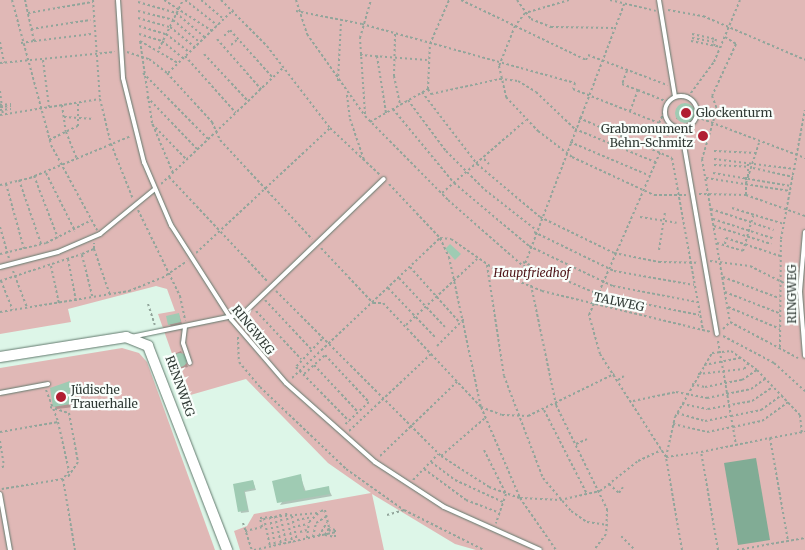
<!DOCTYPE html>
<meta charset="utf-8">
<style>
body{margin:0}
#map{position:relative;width:805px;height:550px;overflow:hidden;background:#ddf6e8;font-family:Merriweather,serif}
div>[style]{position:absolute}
.green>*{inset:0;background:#e0b8b6}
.water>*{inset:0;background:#81ac95}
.shadow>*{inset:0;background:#0003}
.building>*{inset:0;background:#9fcbb3}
.round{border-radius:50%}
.path>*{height:2px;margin-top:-1px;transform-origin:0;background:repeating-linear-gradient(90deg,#92a59b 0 2.5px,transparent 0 5px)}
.roads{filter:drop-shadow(0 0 1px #62796d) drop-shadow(0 0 1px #62796d)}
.lane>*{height:4px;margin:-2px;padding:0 2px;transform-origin:2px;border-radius:2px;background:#fff}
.lane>.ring{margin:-2px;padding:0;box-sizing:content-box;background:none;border:4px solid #fff;border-radius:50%}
.secondary>*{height:10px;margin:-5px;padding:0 5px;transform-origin:5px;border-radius:5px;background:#fff}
.dots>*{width:14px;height:14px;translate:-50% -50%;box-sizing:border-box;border:2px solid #f9fefb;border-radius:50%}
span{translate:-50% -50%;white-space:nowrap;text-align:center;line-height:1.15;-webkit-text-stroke:4.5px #f9fefb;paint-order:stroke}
.poi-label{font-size:12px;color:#2e3833}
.left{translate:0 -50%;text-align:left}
.right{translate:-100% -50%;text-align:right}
.park-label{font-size:12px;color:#4f1519;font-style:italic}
.street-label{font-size:12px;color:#2e3833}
</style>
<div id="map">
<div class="green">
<i style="clip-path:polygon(0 0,805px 0,805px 550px,476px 550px,455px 544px,372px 494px,384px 550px,240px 550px,234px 531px,247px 526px,254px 514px,371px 493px,328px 463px,246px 379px,187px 396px,158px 314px,175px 311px,167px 289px,156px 286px,68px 309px,71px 322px,0 334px)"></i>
<i style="clip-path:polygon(122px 348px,139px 353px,147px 362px,215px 550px,0 550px,0 368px)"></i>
</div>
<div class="water">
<i style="clip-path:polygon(756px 458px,770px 540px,738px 545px,724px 463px)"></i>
</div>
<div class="shadow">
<i style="clip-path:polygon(681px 104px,696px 113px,691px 122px,676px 119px)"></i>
<i style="clip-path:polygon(179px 315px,182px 324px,171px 326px,169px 324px)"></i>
<i style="clip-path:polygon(181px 351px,188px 367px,180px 369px,174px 354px)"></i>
<i style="clip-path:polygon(70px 382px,74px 407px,57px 409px,54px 406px)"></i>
<i style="clip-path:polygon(300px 475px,306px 492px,328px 488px,332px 496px,280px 505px)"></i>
<i style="clip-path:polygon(253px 481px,256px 490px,245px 492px,249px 512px,241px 513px,234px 485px)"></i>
</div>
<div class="building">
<i class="round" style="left:675px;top:103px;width:20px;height:20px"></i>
<i style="clip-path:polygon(450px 244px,461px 254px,455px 260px,445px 249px)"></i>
<i style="clip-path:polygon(179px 313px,181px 322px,168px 325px,166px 316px)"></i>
<i class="round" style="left:173px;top:353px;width:14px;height:14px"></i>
<i style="clip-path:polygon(70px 381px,71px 404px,53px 407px,50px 388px)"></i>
<i style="clip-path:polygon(301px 474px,304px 491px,329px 486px,330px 494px,277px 503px,272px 481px)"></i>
<i style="clip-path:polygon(253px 480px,255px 488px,244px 491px,248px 510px,238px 512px,233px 484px)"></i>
</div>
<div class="path">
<i style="left:12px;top:0;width:150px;rotate:74.9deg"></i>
<i style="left:51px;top:145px;width:97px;rotate:61.6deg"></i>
<i style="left:93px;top:0;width:99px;rotate:86deg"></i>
<i style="left:100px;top:99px;width:46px;rotate:76.3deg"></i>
<i style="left:111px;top:144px;width:59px;rotate:68.2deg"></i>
<i style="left:164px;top:0;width:57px;rotate:32.9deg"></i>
<i style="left:185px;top:0;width:41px;rotate:38deg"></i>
<i style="left:201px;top:0;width:30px;rotate:40deg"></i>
<i style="left:221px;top:0;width:65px;rotate:45deg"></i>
<i style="left:267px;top:46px;width:103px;rotate:52.5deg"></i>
<i style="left:330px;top:128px;width:69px;rotate:43.2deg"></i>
<i style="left:296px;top:0;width:36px;rotate:72deg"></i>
<i style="left:307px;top:34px;width:100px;rotate:54.7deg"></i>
<i style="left:365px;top:116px;width:118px;rotate:45.3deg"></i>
<i style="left:448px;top:200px;width:98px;rotate:41.3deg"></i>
<i style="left:461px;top:0;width:139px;rotate:25.6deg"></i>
<i style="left:586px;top:60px;width:5px;rotate:-68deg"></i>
<i style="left:588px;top:55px;width:85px;rotate:20.8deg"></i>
<i style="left:517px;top:0;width:24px;rotate:54deg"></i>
<i style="left:531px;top:19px;width:22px;rotate:22deg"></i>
<i style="left:551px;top:27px;width:62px;rotate:0.9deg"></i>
<i style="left:569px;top:0;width:46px;rotate:163.5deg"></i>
<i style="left:525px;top:13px;width:16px;rotate:128deg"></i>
<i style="left:515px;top:26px;width:43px;rotate:111.8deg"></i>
<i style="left:499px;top:66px;width:32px;rotate:77deg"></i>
<i style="left:506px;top:97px;width:47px;rotate:46.7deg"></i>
<i style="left:538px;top:131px;width:43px;rotate:37.4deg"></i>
<i style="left:572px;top:157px;width:90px;rotate:24.9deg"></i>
<i style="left:654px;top:195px;width:33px"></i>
<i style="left:610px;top:0;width:47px;rotate:13.4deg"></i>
<i style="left:138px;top:2px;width:40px;rotate:16deg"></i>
<i style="left:176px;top:13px;width:38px;rotate:40deg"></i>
<i style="left:668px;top:10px;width:36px;rotate:10deg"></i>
<i style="left:703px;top:16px;width:111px;rotate:23.3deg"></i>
<i style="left:138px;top:11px;width:36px;rotate:14deg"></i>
<i style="left:173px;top:20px;width:34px;rotate:40deg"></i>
<i style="left:296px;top:11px;width:67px;rotate:11.1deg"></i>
<i style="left:362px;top:24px;width:221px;rotate:15.5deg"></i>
<i style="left:575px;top:83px;width:6px;rotate:108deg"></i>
<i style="left:573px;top:89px;width:92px;rotate:21.6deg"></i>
<i style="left:659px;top:123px;width:14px;rotate:-65deg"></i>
<i style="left:28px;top:13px;width:65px;rotate:-9.8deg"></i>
<i style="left:138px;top:18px;width:33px;rotate:16deg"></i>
<i style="left:170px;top:27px;width:32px;rotate:39deg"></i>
<i style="left:139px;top:26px;width:28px;rotate:17deg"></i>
<i style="left:166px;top:34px;width:29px;rotate:38deg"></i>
<i style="left:31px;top:29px;width:60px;rotate:-8.7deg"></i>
<i style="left:139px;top:34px;width:24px;rotate:17deg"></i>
<i style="left:162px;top:41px;width:27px;rotate:39deg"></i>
<i style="left:395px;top:34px;width:42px;rotate:91.4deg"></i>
<i style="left:394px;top:76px;width:30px;rotate:78deg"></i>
<i style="left:692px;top:34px;width:25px;rotate:12deg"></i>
<i style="left:716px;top:39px;width:7px;rotate:106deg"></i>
<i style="left:224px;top:36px;width:8px;rotate:-45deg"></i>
<i style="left:230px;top:30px;width:64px;rotate:48.1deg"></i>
<i style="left:725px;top:37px;width:13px;rotate:32deg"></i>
<i style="left:736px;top:44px;width:57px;rotate:114.8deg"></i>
<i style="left:712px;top:96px;width:14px;rotate:69deg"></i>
<i style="left:717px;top:109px;width:52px;rotate:106.7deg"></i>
<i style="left:702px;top:159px;width:165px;rotate:80.3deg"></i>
<i style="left:692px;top:38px;width:22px;rotate:10deg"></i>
<i style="left:217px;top:39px;width:67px;rotate:48.7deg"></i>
<i style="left:34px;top:41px;width:58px;rotate:-6.9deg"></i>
<i style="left:691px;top:41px;width:31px;rotate:11deg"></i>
<i style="left:0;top:42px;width:21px;rotate:79deg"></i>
<i style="left:21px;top:43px;width:13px;rotate:-9deg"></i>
<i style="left:34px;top:41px;width:42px;rotate:-102.4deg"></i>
<i style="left:231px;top:45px;width:9px;rotate:-41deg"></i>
<i style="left:159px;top:49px;width:55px;rotate:-63.9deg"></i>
<i style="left:127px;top:52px;width:23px;rotate:18deg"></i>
<i style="left:149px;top:59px;width:23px;rotate:38deg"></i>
<i style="left:167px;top:73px;width:67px;rotate:47.4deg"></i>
<i style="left:212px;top:122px;width:20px;rotate:66deg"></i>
<i style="left:220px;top:140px;width:135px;rotate:47.1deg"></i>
<i style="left:204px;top:54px;width:64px;rotate:46.9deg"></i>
<i style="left:360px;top:55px;width:67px;rotate:4.3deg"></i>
<i style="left:185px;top:56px;width:76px;rotate:48.2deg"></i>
<i style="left:377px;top:56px;width:58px;rotate:81deg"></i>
<i style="left:43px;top:60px;width:47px;rotate:82.7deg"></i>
<i style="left:0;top:63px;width:115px;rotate:-5.5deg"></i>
<i style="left:627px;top:71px;width:14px;rotate:111deg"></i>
<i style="left:622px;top:84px;width:17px;rotate:21deg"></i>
<i style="left:143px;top:73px;width:93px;rotate:45.4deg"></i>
<i style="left:168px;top:73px;width:91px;rotate:-44.1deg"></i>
<i style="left:338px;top:81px;width:60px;rotate:-87.1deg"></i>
<i style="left:428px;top:89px;width:6px;rotate:59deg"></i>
<i style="left:431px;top:94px;width:71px;rotate:-12.3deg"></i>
<i style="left:500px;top:79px;width:18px;rotate:6deg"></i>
<i style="left:518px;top:81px;width:21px;rotate:31deg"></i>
<i style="left:536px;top:92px;width:54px;rotate:43.5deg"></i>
<i style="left:575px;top:129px;width:87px;rotate:22.4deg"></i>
<i style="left:0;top:91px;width:24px;rotate:83deg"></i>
<i style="left:422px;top:92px;width:91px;rotate:52.6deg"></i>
<i style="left:477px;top:164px;width:82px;rotate:40.1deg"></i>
<i style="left:540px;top:217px;width:82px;rotate:25.9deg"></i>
<i style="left:614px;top:253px;width:46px;rotate:11.3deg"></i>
<i style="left:659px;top:262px;width:39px;rotate:1deg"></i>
<i style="left:347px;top:95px;width:24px;rotate:83deg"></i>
<i style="left:350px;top:119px;width:43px;rotate:71.1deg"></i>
<i style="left:147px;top:97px;width:72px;rotate:46.1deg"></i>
<i style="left:688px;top:97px;width:44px;rotate:-53.4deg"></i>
<i style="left:714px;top:62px;width:67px;rotate:-67.2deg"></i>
<i style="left:408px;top:100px;width:64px;rotate:53.3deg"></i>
<i style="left:446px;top:151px;width:55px;rotate:45deg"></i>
<i style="left:485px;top:190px;width:63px;rotate:38deg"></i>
<i style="left:0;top:105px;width:11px;rotate:-5deg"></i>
<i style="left:62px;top:105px;width:27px;rotate:82deg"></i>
<i style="left:66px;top:132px;width:29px;rotate:68deg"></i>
<i style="left:0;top:107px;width:11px;rotate:-5deg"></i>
<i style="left:393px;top:109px;width:96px;rotate:50.5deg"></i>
<i style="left:454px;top:183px;width:98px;rotate:40deg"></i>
<i style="left:529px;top:246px;width:93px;rotate:25.5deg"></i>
<i style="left:613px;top:286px;width:86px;rotate:10.8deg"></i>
<i style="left:0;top:110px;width:11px;rotate:-5deg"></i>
<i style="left:630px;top:111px;width:22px;rotate:-69deg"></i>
<i style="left:638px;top:90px;width:32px;rotate:22deg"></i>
<i style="left:365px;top:114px;width:76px;rotate:-93.8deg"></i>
<i style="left:360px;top:38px;width:40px;rotate:-74deg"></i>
<i style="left:0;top:115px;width:101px;rotate:-9.1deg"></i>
<i style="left:64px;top:117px;width:30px;rotate:4deg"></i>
<i style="left:697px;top:117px;width:116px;rotate:20.8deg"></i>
<i style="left:579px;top:118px;width:101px;rotate:23.3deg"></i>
<i style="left:672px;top:158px;width:175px;rotate:79.8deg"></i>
<i style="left:370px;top:122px;width:67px;rotate:-29.6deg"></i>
<i style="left:428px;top:89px;width:45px;rotate:-87.5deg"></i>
<i style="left:430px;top:44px;width:48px;rotate:-66.6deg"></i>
<i style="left:152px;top:124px;width:50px;rotate:45.8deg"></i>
<i style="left:49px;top:140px;width:32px;rotate:-26deg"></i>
<i style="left:78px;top:126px;width:24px;rotate:-90deg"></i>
<i style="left:570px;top:142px;width:85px;rotate:22.9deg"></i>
<i style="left:714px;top:151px;width:42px;rotate:2.7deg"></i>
<i style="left:484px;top:159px;width:7px;rotate:45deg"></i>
<i style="left:714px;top:159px;width:82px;rotate:7deg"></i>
<i style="left:714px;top:165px;width:34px;rotate:3deg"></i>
<i style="left:753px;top:168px;width:41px;rotate:12.7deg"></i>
<i style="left:46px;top:173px;width:65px;rotate:63.4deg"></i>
<i style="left:173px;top:173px;width:54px;rotate:-112.8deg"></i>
<i style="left:152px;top:123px;width:83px;rotate:-98.3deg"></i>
<i style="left:140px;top:41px;width:44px;rotate:30.1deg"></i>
<i style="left:713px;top:173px;width:79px;rotate:9.5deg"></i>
<i style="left:34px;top:176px;width:66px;rotate:68.8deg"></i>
<i style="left:748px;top:176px;width:15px;rotate:-90deg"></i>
<i style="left:169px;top:177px;width:144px;rotate:46.7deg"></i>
<i style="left:706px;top:178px;width:85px;rotate:8.8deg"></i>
<i style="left:19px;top:180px;width:68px;rotate:71deg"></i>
<i style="left:746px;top:183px;width:42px;rotate:-72deg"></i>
<i style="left:6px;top:184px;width:67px;rotate:74.5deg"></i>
<i style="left:161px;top:184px;width:170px;rotate:-43.6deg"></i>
<i style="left:389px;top:184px;width:74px;rotate:46.6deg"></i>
<i style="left:440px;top:238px;width:21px;rotate:65deg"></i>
<i style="left:449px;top:257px;width:153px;rotate:78deg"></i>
<i style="left:0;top:185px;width:31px;rotate:-13deg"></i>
<i style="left:30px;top:178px;width:109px;rotate:-22.6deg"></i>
<i style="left:442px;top:193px;width:111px;rotate:-41deg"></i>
<i style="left:699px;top:194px;width:47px;rotate:1.2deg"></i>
<i style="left:746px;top:195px;width:63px;rotate:19.6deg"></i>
<i style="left:746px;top:195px;width:19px;rotate:-90deg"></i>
<i style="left:732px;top:208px;width:54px;rotate:17.1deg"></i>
<i style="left:711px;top:209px;width:66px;rotate:18.4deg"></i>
<i style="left:138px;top:210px;width:96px;rotate:64deg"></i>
<i style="left:180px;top:296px;width:25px;rotate:78deg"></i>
<i style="left:640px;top:217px;width:37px;rotate:9deg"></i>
<i style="left:713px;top:219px;width:65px;rotate:17.9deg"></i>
<i style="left:714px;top:226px;width:60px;rotate:17.5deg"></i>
<i style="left:0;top:227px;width:33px;rotate:74deg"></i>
<i style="left:534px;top:232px;width:89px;rotate:26deg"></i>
<i style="left:614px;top:271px;width:81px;rotate:9.9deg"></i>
<i style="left:717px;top:243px;width:27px;rotate:17deg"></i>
<i style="left:743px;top:251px;width:37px;rotate:-74deg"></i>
<i style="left:725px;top:244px;width:6px;rotate:-81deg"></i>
<i style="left:726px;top:238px;width:57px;rotate:18.4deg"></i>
<i style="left:321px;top:248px;width:76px;rotate:46.6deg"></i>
<i style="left:373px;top:303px;width:10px"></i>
<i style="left:383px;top:303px;width:143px;rotate:46.7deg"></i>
<i style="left:481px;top:407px;width:99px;rotate:66.8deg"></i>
<i style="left:520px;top:498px;width:63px;rotate:55.3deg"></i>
<i style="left:94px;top:249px;width:49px;rotate:70.8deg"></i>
<i style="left:659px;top:250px;width:38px;rotate:-81deg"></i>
<i style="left:196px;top:253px;width:183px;rotate:-43deg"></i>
<i style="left:0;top:254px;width:47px;rotate:-13.4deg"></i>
<i style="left:46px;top:243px;width:51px;rotate:-26.6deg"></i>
<i style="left:82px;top:255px;width:45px;rotate:76deg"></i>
<i style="left:68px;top:259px;width:43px;rotate:79.2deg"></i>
<i style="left:710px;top:261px;width:40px;rotate:7.1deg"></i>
<i style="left:750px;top:266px;width:49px;rotate:26.6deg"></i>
<i style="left:523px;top:262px;width:84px;rotate:23.2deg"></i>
<i style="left:600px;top:295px;width:101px;rotate:11.4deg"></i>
<i style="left:487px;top:265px;width:112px;rotate:81.3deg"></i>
<i style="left:504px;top:376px;width:109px;rotate:69.1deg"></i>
<i style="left:543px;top:478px;width:43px;rotate:49.7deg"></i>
<i style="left:571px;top:511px;width:19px;rotate:35deg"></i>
<i style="left:587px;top:522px;width:21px;rotate:8deg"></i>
<i style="left:51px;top:266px;width:39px;rotate:78deg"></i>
<i style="left:410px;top:267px;width:75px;rotate:48.2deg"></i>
<i style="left:13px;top:271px;width:40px;rotate:69deg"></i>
<i style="left:520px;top:277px;width:292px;rotate:-69.1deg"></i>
<i style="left:723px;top:277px;width:60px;rotate:20.6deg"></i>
<i style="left:399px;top:278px;width:67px;rotate:46.8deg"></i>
<i style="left:0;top:281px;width:86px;rotate:-18.2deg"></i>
<i style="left:82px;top:254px;width:13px;rotate:-23deg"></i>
<i style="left:94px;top:249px;width:6px;rotate:-90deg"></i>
<i style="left:1px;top:281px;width:31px;rotate:68deg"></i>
<i style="left:531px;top:285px;width:123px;rotate:78.2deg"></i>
<i style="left:556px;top:405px;width:116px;rotate:63.9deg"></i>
<i style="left:607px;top:509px;width:25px;rotate:92deg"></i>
<i style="left:606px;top:534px;width:20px;rotate:127deg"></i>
<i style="left:388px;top:288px;width:68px;rotate:46.2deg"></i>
<i style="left:276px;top:291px;width:233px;rotate:45deg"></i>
<i style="left:441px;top:456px;width:57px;rotate:32.9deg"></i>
<i style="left:489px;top:487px;width:33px;rotate:20deg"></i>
<i style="left:520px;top:498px;width:40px;rotate:2.9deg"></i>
<i style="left:560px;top:500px;width:41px;rotate:-12.7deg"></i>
<i style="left:600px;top:491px;width:48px;rotate:-38.3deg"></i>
<i style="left:638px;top:461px;width:26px;rotate:-25deg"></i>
<i style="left:725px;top:292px;width:58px;rotate:21.3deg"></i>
<i style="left:265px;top:300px;width:67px;rotate:46.8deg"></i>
<i style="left:148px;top:304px;width:22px;rotate:72deg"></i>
<i style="left:728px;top:307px;width:56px;rotate:22.9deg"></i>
<i style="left:256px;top:311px;width:66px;rotate:46.8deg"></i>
<i style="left:0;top:312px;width:131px;rotate:-9.2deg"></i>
<i style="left:129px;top:291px;width:35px;rotate:-22deg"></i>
<i style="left:162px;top:278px;width:30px;rotate:-34deg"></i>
<i style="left:730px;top:322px;width:77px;rotate:27.9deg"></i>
<i style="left:406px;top:325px;width:97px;rotate:-42.9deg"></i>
<i style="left:723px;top:329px;width:10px;rotate:-45deg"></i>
<i style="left:723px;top:336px;width:58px;rotate:27.9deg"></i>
<i style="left:774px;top:363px;width:42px;rotate:42.1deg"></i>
<i style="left:238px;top:337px;width:25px;rotate:88deg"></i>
<i style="left:239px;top:362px;width:33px;rotate:50deg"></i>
<i style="left:260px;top:387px;width:119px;rotate:43.6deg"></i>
<i style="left:346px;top:469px;width:71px;rotate:35.3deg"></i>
<i style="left:322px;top:339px;width:38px;rotate:133deg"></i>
<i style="left:296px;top:367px;width:76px;rotate:45.5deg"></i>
<i style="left:718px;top:341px;width:106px;rotate:80.2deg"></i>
<i style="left:437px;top:346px;width:38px;rotate:-45deg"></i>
<i style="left:780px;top:347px;width:108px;rotate:-89.5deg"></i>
<i style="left:781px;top:239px;width:131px;rotate:-79.5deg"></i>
<i style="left:314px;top:365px;width:64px;rotate:46.9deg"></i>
<i style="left:704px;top:365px;width:38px;rotate:-11deg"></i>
<i style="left:304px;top:374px;width:28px;rotate:-42deg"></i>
<i style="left:325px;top:355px;width:64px;rotate:46.9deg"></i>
<i style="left:369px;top:402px;width:34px;rotate:137deg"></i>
<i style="left:698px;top:374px;width:46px;rotate:-6.2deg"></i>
<i style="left:744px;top:369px;width:8px;rotate:-50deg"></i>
<i style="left:292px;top:378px;width:204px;rotate:-43.4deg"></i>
<i style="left:440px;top:238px;width:11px;rotate:5deg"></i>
<i style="left:451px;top:239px;width:63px;rotate:34.7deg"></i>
<i style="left:503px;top:275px;width:42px;rotate:22.3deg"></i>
<i style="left:542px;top:291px;width:174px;rotate:13.6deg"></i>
<i style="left:618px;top:380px;width:7px;rotate:-34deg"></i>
<i style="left:692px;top:384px;width:13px;rotate:13deg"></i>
<i style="left:705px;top:387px;width:38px;rotate:-11deg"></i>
<i style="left:742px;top:380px;width:18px;rotate:-34deg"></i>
<i style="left:46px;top:390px;width:34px;rotate:69deg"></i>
<i style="left:633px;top:401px;width:44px;rotate:-11.8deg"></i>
<i style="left:676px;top:392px;width:32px;rotate:11deg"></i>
<i style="left:707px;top:398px;width:45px;rotate:-11.6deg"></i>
<i style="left:751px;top:389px;width:19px;rotate:-36deg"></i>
<i style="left:682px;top:404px;width:26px;rotate:11deg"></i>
<i style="left:708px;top:409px;width:45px;rotate:-10.3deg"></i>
<i style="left:752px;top:401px;width:25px;rotate:-34deg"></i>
<i style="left:50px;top:407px;width:20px;rotate:18deg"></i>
<i style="left:69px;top:413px;width:50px;rotate:79.6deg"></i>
<i style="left:78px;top:462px;width:18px;rotate:124deg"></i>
<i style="left:481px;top:407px;width:22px;rotate:21deg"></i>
<i style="left:502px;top:415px;width:26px;rotate:2deg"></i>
<i style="left:528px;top:416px;width:96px;rotate:-26deg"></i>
<i style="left:544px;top:410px;width:94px;rotate:62.9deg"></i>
<i style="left:677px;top:413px;width:29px;rotate:16deg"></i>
<i style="left:705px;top:421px;width:26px;rotate:-11deg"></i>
<i style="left:731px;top:416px;width:31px;rotate:-11deg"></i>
<i style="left:761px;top:410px;width:26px;rotate:-36deg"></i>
<i style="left:673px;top:424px;width:35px;rotate:13deg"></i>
<i style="left:707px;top:432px;width:26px;rotate:-11deg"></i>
<i style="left:733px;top:427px;width:30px;rotate:-12deg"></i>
<i style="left:762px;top:421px;width:32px;rotate:-36deg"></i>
<i style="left:349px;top:431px;width:112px;rotate:-43.2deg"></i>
<i style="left:0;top:432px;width:59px;rotate:-9.8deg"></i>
<i style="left:58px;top:422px;width:50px;rotate:77.3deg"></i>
<i style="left:69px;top:471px;width:10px;rotate:127deg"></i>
<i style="left:63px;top:479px;width:62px;rotate:170.7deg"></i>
<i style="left:770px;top:438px;width:36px;rotate:-10deg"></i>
<i style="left:0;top:441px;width:25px;rotate:81deg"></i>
<i style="left:4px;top:466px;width:5px;rotate:143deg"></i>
<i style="left:576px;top:444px;width:12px;rotate:-24deg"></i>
<i style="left:484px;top:450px;width:49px;rotate:63.4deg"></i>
<i style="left:506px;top:494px;width:31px;rotate:109deg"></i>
<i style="left:380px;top:456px;width:107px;rotate:-43.9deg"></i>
<i style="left:441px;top:456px;width:57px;rotate:-40.7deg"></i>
<i style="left:666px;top:457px;width:122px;rotate:-122.7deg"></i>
<i style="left:600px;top:354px;width:41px;rotate:-105.8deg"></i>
<i style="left:589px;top:315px;width:207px;rotate:-66.4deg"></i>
<i style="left:666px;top:457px;width:35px;rotate:-8deg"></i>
<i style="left:431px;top:462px;width:30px;rotate:37deg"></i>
<i style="left:455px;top:480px;width:53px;rotate:24.6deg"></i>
<i style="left:424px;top:469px;width:52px;rotate:36.4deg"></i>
<i style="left:466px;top:500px;width:36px;rotate:21deg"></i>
<i style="left:63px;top:479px;width:72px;rotate:80.4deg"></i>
<i style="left:413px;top:480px;width:36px;rotate:-46deg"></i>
<i style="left:609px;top:484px;width:13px;rotate:42deg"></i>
<i style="left:619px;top:493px;width:7px;rotate:-56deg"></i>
<i style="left:286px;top:513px;width:30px;rotate:78deg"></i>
<i style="left:280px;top:514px;width:30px;rotate:78deg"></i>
<i style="left:387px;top:515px;width:18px;rotate:-16deg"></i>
<i style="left:404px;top:510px;width:89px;rotate:26.6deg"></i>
<i style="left:275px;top:516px;width:29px;rotate:78deg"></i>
<i style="left:292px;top:516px;width:25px;rotate:79deg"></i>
<i style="left:270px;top:517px;width:28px;rotate:80deg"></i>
<i style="left:264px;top:518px;width:30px;rotate:78deg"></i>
<i style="left:297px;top:520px;width:15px;rotate:-11deg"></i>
<i style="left:243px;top:523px;width:28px;rotate:72deg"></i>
<i style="left:298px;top:526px;width:10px;rotate:-11deg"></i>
<i style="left:245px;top:531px;width:17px;rotate:-13deg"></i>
<i style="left:262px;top:527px;width:9px;rotate:-103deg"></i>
<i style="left:260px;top:518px;width:58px;rotate:-4.9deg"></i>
<i style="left:300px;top:532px;width:7px;rotate:-16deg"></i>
<i style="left:325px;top:535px;width:10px;rotate:11deg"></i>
<i style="left:335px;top:537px;width:7px;rotate:-90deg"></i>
<i style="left:335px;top:530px;width:6px;rotate:-162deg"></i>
<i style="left:325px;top:535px;width:8px;rotate:-60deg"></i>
<i style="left:319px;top:536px;width:16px;rotate:-60deg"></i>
<i style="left:621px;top:536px;width:20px;rotate:45deg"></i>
<i style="left:313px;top:537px;width:14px;rotate:-78deg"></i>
<i style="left:316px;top:523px;width:13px;rotate:-32deg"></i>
<i style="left:307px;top:538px;width:16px;rotate:-83deg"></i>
<i style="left:309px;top:522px;width:16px;rotate:-43deg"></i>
<i style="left:321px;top:511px;width:4px;rotate:-14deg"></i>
<i style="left:325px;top:510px;width:22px;rotate:77deg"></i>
<i style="left:254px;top:550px;width:84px;rotate:-12.4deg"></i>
<i style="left:682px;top:550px;width:94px;rotate:-99.8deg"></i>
<i style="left:666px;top:457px;width:41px;rotate:-77.3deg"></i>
<i style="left:675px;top:417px;width:74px;rotate:-60deg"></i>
<i style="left:712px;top:353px;width:19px;rotate:-6deg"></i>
<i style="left:731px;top:351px;width:32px;rotate:36deg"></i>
<i style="left:757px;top:370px;width:62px;rotate:46.3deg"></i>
<i style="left:800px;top:415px;width:18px;rotate:84deg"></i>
<i style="left:718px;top:550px;width:99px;rotate:-99.8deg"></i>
<i style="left:701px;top:452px;width:70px;rotate:-11.5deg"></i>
<i style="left:770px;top:438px;width:105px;rotate:80.1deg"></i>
<i style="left:737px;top:550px;width:69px;rotate:-10deg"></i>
</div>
<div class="roads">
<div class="lane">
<i style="left:118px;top:0;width:78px;rotate:86.3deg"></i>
<i style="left:123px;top:78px;width:87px;rotate:76deg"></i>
<i style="left:144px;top:162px;width:69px;rotate:66.8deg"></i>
<i style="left:171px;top:225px;width:112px;rotate:57.4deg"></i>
<i style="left:231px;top:319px;width:84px;rotate:49.3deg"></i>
<i style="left:286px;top:383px;width:119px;rotate:41.6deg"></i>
<i style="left:375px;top:462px;width:82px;rotate:33.1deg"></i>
<i style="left:444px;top:507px;width:105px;rotate:24.1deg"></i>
<i style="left:659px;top:0;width:98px;rotate:80.6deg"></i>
<i class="ring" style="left:665px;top:96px;width:28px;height:28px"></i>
<i style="left:681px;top:128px;width:209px;rotate:80.1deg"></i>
<i style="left:805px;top:232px;width:60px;rotate:94.8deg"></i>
<i style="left:800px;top:292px;width:64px;rotate:85.5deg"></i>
<i style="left:0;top:267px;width:60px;rotate:-14.5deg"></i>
<i style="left:58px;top:252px;width:46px;rotate:-23.2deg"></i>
<i style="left:100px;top:234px;width:71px;rotate:-39.3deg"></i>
<i style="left:185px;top:327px;width:16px;rotate:97deg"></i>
<i style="left:183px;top:343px;width:21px;rotate:71deg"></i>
<i style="left:131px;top:337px;width:114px;rotate:-11.6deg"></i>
<i style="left:243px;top:314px;width:195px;rotate:-43.8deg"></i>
<i style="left:0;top:393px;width:49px;rotate:-10.6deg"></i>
<i style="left:0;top:494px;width:57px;rotate:79.9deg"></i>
</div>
<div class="secondary">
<i style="left:0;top:357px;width:128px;rotate:-9deg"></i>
<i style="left:126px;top:337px;width:24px;rotate:22deg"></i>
<i style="left:148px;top:346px;width:219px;rotate:68.8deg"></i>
</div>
</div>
<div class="dots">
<i style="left:686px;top:113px;background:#b11e32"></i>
<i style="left:703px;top:136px;background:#b11e32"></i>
<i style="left:61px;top:397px;background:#b11e32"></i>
</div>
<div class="poi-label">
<span class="left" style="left:696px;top:113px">Glockenturm</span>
<span class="right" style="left:693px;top:136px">Grabmonument<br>Behn-Schmitz</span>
<span class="left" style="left:71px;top:397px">Jüdische<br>Trauerhalle</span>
</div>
<div class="park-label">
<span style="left:532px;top:273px">Hauptfriedhof</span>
</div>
<div class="street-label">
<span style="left:792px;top:294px;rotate:-90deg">RINGWEG</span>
<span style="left:619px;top:302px;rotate:12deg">TALWEG</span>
<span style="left:253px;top:330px;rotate:51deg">RINGWEG</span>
<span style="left:180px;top:386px;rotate:70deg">RENNWEG</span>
</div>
</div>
